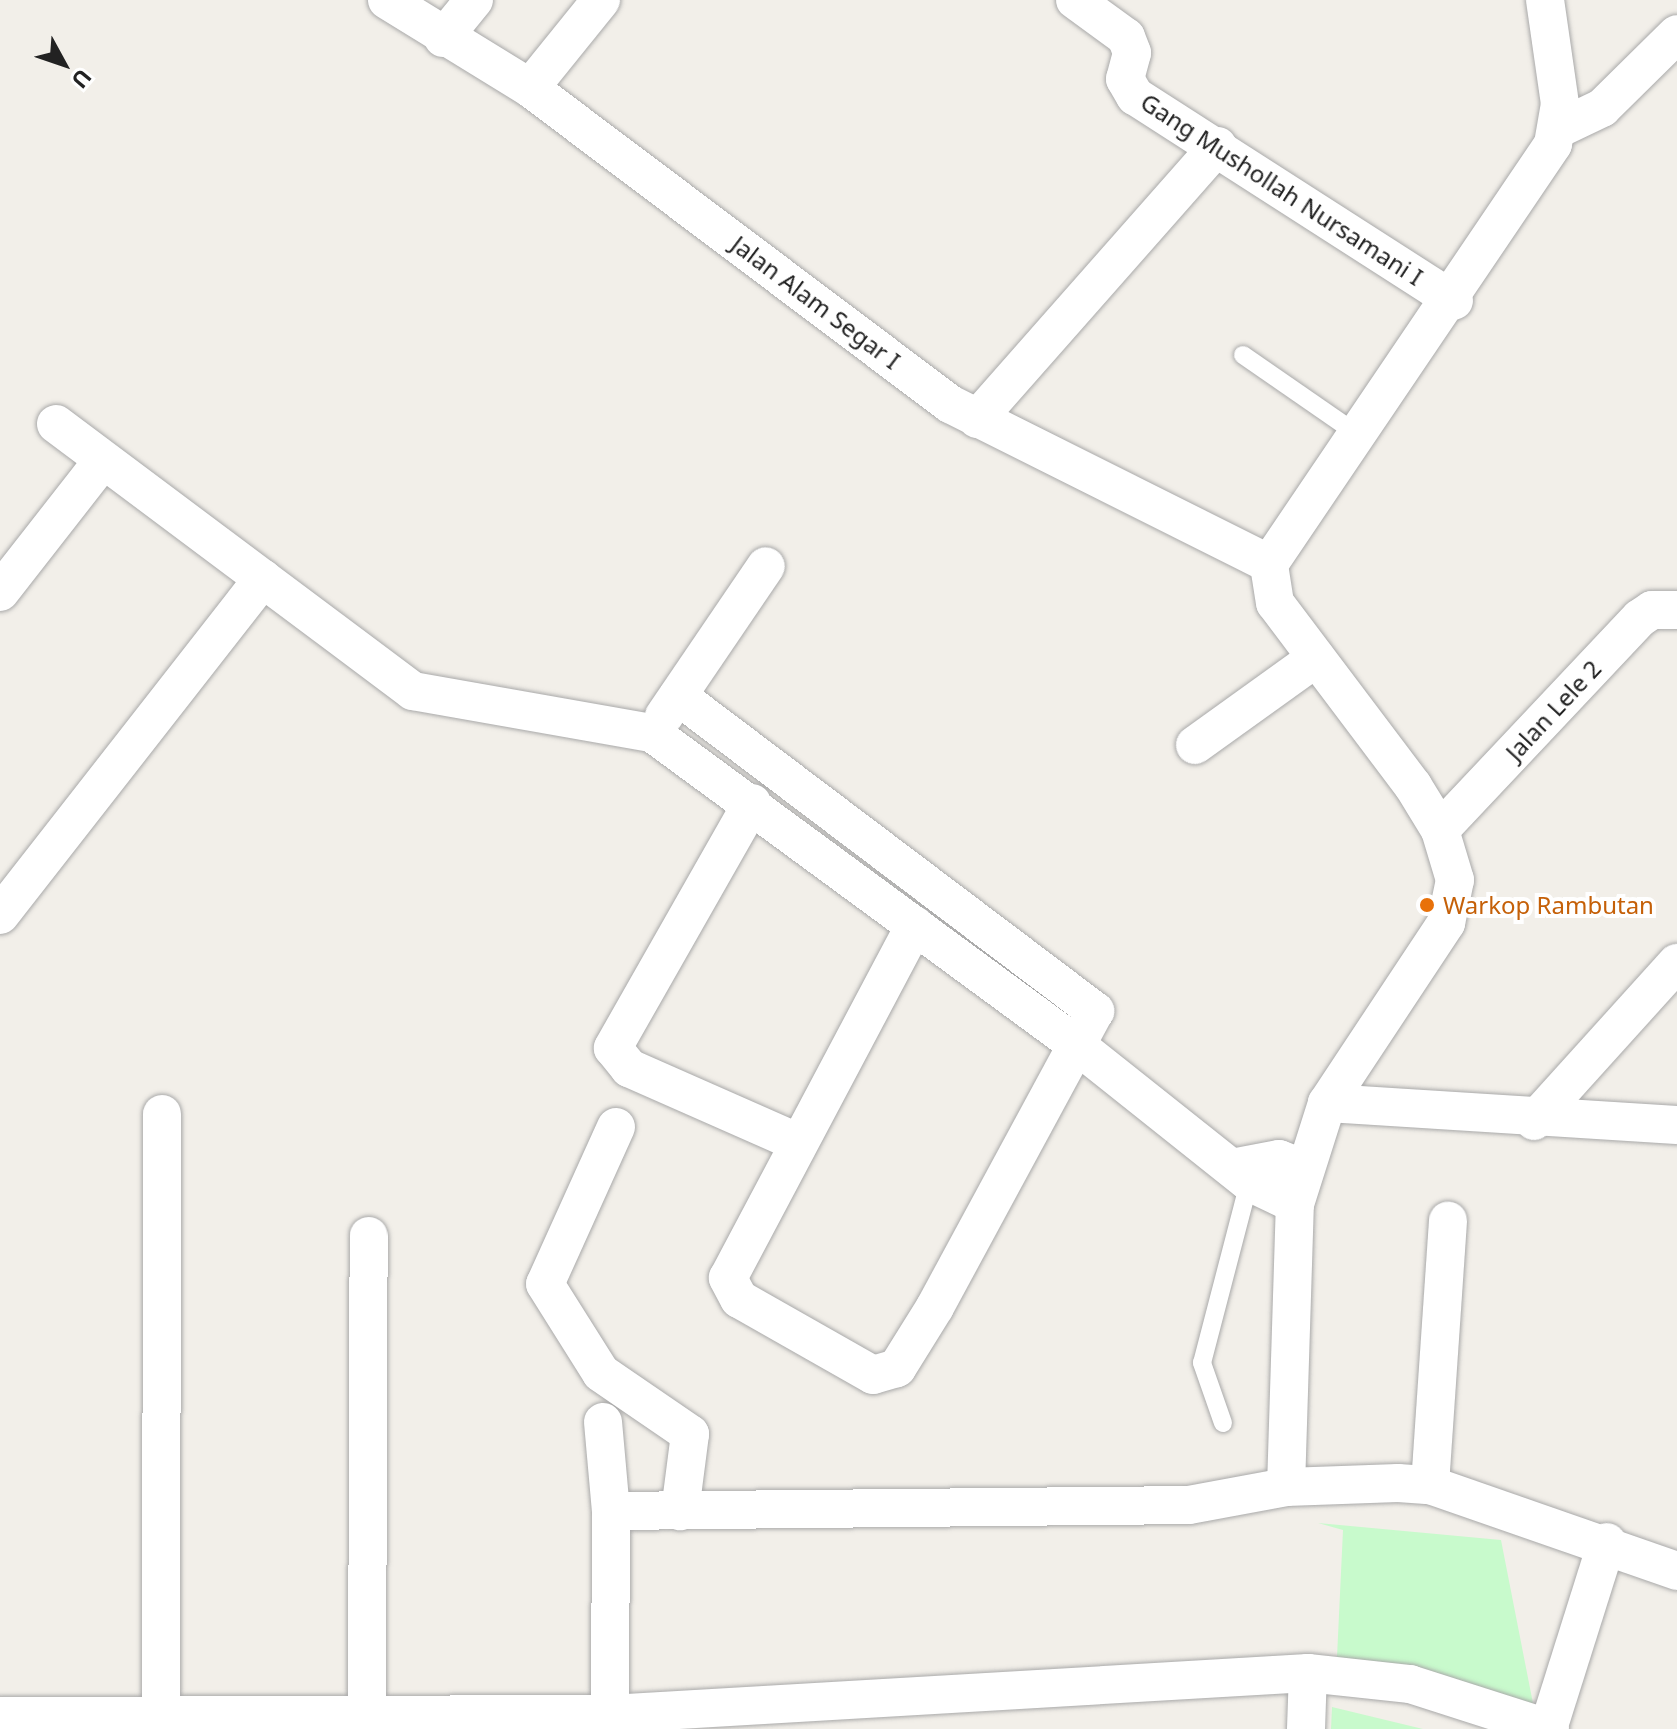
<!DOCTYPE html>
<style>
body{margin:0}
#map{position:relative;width:1677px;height:1729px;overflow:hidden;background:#f2efe9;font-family:"Noto Sans",sans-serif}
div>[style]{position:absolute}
.park>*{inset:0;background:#c8facc}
.roads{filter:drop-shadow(0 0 2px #a9a9a9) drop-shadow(0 0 2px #a9a9a9)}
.lane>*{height:18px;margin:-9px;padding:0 9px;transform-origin:9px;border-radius:9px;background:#fff}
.street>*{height:38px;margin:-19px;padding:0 19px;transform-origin:19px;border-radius:19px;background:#fff}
.dots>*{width:22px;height:22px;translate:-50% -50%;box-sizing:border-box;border:4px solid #fff;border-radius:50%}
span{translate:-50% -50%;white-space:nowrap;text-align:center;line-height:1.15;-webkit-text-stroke:8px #fff;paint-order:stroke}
.street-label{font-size:24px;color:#222}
.food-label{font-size:24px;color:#c56008}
.left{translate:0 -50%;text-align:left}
.north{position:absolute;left:24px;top:24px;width:80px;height:80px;-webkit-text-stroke:6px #fff;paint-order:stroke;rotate:130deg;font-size:22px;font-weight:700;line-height:32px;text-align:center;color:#222}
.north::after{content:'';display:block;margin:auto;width:28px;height:36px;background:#222;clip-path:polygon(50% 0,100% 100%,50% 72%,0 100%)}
</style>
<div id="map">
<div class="park">
<i style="clip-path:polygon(1318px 1523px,1501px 1540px,1538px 1729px,1336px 1678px,1343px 1530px)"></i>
<i style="clip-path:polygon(1332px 1707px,1423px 1729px,1331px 1729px)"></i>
</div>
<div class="roads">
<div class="lane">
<i style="left:1243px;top:355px;width:142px;rotate:34.7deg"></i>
<i style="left:1223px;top:1423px;width:64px;rotate:-109.3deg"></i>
<i style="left:1202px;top:1363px;width:190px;rotate:-75.4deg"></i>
</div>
<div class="street">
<i style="left:387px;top:0;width:168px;rotate:31.6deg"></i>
<i style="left:530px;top:88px;width:526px;rotate:36.96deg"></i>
<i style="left:950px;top:404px;width:357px;rotate:26.6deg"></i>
<i style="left:1075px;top:0;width:63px;rotate:36deg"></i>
<i style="left:1126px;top:37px;width:17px;rotate:69deg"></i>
<i style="left:1132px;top:53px;width:27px;rotate:105deg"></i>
<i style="left:1125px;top:79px;width:20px;rotate:60deg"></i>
<i style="left:1135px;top:96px;width:379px;rotate:32.7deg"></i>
<i style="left:443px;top:38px;width:49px;rotate:-50.8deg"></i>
<i style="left:530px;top:88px;width:113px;rotate:-51.1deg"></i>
<i style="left:1560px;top:128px;width:47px;rotate:-25.5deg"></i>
<i style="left:1602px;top:108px;width:105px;rotate:-44.6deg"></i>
<i style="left:977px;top:419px;width:364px;rotate:-48.6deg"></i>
<i style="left:56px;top:424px;width:446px;rotate:36.8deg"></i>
<i style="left:413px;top:691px;width:243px;rotate:10deg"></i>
<i style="left:652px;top:733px;width:524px;rotate:36.3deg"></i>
<i style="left:1074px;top:1043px;width:223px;rotate:38.5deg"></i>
<i style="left:1249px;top:1182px;width:51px;rotate:25.6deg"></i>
<i style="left:0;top:592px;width:167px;rotate:-52deg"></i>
<i style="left:678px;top:696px;width:523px;rotate:37.07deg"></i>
<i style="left:1095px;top:1011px;width:336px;rotate:118.4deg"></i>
<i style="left:935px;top:1307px;width:72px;rotate:121.9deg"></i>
<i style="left:897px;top:1368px;width:25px;rotate:164deg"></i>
<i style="left:873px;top:1375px;width:154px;rotate:-150.4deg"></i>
<i style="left:739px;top:1299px;width:24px;rotate:-118deg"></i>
<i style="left:728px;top:1278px;width:399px;rotate:-62.1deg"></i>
<i style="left:664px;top:716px;width:181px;rotate:-55.8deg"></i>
<i style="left:1195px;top:745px;width:149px;rotate:-35.7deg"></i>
<i style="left:752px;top:803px;width:282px;rotate:119.6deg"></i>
<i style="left:613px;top:1048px;width:26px;rotate:51deg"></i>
<i style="left:629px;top:1068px;width:184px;rotate:23.8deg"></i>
<i style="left:1440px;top:830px;width:291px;rotate:-46.7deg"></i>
<i style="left:1640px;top:618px;width:14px;rotate:-34deg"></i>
<i style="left:1652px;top:610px;width:25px"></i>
<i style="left:0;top:915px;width:427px;rotate:-52deg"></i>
<i style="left:1327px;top:1103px;width:351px;rotate:3.6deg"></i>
<i style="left:1534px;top:1121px;width:213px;rotate:-47.9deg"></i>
<i style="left:616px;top:1127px;width:172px;rotate:114.3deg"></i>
<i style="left:545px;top:1284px;width:105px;rotate:57.8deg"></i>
<i style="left:601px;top:1373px;width:108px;rotate:34.4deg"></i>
<i style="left:690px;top:1434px;width:78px;rotate:97.4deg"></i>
<i style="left:1232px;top:1168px;width:48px;rotate:-10.8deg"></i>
<i style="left:1279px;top:1159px;width:28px;rotate:21deg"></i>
<i style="left:603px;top:1422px;width:89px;rotate:84.9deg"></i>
<i style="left:611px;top:1511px;width:218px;rotate:90.3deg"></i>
<i style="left:1430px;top:1485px;width:265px;rotate:-86.1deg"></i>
<i style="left:1286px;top:1487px;width:283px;rotate:-88.2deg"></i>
<i style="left:1295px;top:1204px;width:106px;rotate:-72.4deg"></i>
<i style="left:1327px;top:1103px;width:216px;rotate:-56.5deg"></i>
<i style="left:1446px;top:923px;width:44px;rotate:-78.2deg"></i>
<i style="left:1455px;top:880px;width:52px;rotate:-106.7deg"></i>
<i style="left:1440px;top:830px;width:52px;rotate:-121.5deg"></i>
<i style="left:1413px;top:786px;width:229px;rotate:-127deg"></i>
<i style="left:1275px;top:603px;width:39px;rotate:-99deg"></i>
<i style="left:1269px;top:564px;width:507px;rotate:-55.93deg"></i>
<i style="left:1553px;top:144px;width:41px;rotate:-80.1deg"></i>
<i style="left:1560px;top:104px;width:105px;rotate:-98.2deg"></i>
<i style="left:611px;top:1511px;width:578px;rotate:-0.59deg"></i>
<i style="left:1189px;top:1505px;width:99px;rotate:-10.5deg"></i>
<i style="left:1286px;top:1487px;width:112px;rotate:-2deg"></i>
<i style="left:1398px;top:1483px;width:32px;rotate:4deg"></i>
<i style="left:1430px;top:1485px;width:262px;rotate:19.2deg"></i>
<i style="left:367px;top:1715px;width:479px;rotate:-89.8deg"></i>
<i style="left:0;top:1716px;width:610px;rotate:-0.19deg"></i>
<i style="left:610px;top:1714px;width:699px;rotate:-3.36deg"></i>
<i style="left:1308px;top:1673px;width:103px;rotate:6.2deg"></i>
<i style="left:1410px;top:1684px;width:147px;rotate:17.8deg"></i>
<i style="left:161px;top:1716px;width:602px;rotate:-89.9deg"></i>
<i style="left:1306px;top:1729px;width:56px;rotate:-88deg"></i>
<i style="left:1548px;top:1729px;width:196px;rotate:-72.5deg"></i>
</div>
</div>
<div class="dots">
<i style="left:1427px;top:905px;background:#e8710a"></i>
</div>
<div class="street-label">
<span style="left:1282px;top:189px;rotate:33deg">Gang Mushollah Nursamani I</span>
<span style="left:816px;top:302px;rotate:37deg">Jalan Alam Segar I</span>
<span style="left:1553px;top:710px;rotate:-47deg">Jalan Lele 2</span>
</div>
<div class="food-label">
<span class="left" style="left:1443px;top:905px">Warkop Rambutan</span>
</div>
<div class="north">U</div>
</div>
